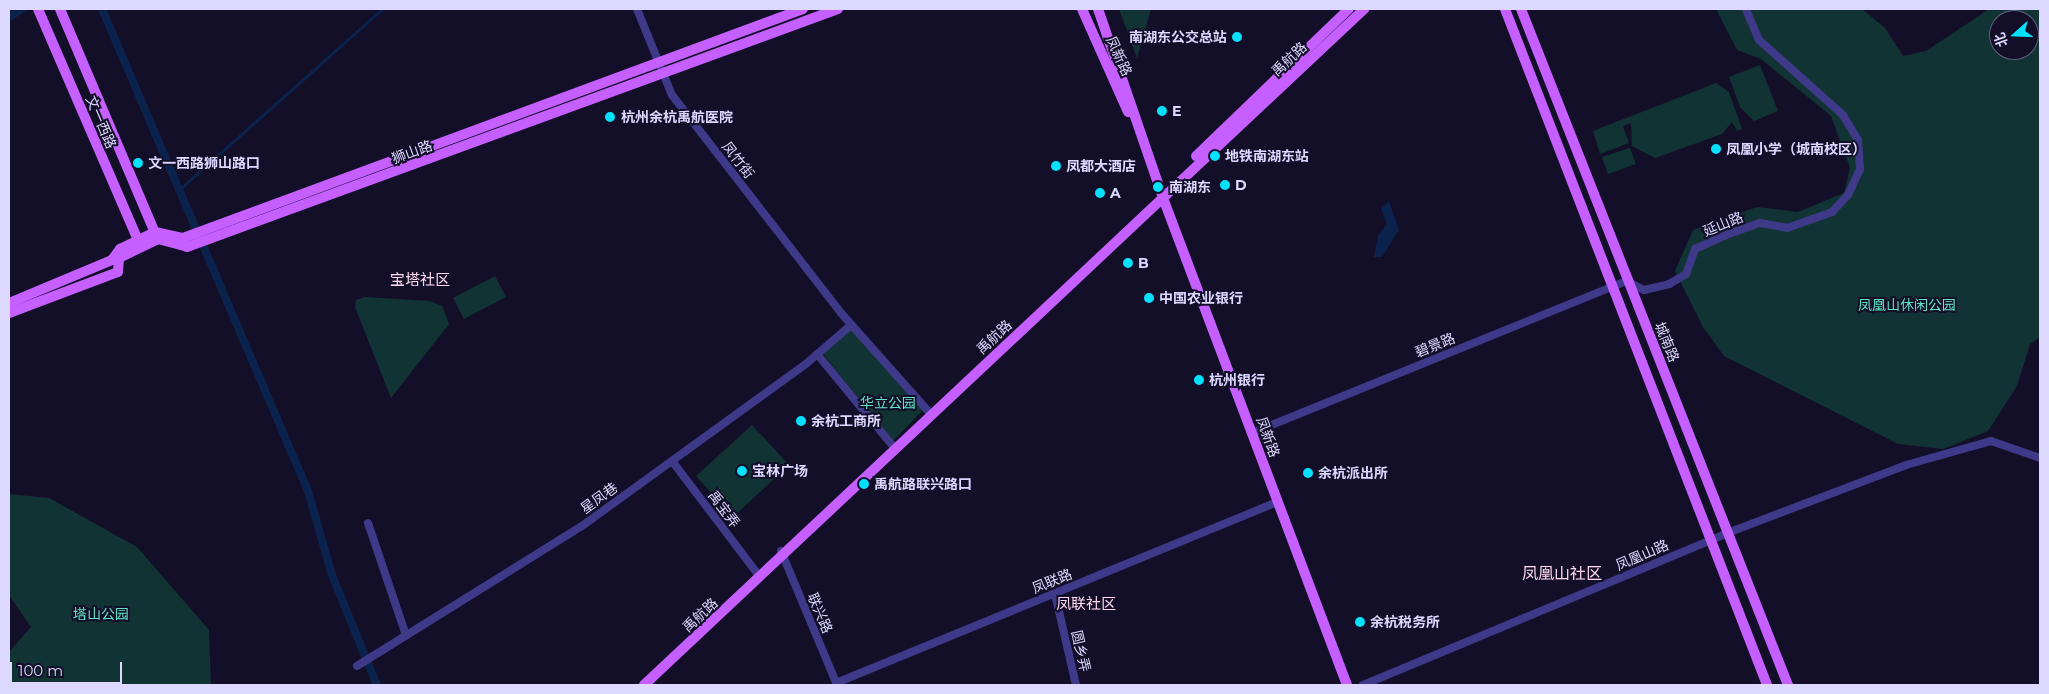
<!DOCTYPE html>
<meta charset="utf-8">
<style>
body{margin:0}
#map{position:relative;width:2049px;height:694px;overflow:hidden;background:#140f29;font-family:Montserrat,"Noto Sans SC",sans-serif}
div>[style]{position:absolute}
.green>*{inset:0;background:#123333}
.water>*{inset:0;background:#0b224d}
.stream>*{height:2.5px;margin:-1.25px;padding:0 1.25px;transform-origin:1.25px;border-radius:1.25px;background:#0b224d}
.canal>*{height:8px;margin:-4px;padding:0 4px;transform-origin:4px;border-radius:4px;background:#0b224d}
.minor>*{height:8px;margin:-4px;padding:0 4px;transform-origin:4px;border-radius:4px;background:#3e3989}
.major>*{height:10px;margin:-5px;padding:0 5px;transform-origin:5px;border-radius:5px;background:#c65fff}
.dots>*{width:14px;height:14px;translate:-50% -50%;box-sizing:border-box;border:2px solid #140f29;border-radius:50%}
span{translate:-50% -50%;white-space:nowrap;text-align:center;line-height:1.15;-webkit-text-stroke:4px #140f29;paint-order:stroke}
.poi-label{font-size:14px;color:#ddd8ff;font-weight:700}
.right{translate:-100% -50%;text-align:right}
.left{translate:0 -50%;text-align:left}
.street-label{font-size:14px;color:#ddd8ff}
.park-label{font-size:14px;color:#5fe4c5}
.neighbourhood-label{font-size:15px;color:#ffdaf1}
.quarter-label{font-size:16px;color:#ffdaf1}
.frame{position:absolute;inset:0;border:10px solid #ddd8ff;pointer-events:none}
.north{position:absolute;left:1989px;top:10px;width:50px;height:50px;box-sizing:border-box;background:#140f29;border:1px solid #645f7f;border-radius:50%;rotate:250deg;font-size:14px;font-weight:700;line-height:20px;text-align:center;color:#ddd8ff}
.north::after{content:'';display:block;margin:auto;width:18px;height:22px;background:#04e1ff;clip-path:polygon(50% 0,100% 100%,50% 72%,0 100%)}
.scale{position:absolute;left:10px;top:662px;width:112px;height:22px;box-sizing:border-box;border:2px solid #ddd8ff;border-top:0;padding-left:6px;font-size:15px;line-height:18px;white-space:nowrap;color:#ddd8ff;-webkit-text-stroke:4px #140f29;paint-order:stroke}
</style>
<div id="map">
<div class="green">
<i style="clip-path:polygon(1119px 9px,1151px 9px,1137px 58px)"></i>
<i style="clip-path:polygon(evenodd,1716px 9px,1862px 9px,1885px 28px,1903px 56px,1926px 51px,1989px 9px,2040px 9px,2040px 337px,2030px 344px,2017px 386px,1988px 431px,1943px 449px,1898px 444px,1724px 356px,1703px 327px,1675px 271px,1693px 230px,1757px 207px,1798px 212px,1844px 193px,1850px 168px,1831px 116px,1761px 59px,1737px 50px,1716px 9px,1999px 20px,2029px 20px,2029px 50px,1999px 50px,1999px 20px)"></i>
<i style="clip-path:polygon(1760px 65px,1778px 111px,1754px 121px,1740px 107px,1729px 77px)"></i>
<i style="clip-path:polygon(1716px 83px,1729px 92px,1742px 129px,1737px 131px,1732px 122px,1722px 134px,1655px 158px,1632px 146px,1631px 123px,1623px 126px,1629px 143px,1600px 154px,1593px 131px)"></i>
<i style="clip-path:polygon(1630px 148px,1636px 164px,1608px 174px,1602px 157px)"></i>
<i style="clip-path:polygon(495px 276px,506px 297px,464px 319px,453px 298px)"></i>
<i style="clip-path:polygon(365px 297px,430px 301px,442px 306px,449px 324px,391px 398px,355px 307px,356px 300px)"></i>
<i style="clip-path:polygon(849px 327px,923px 410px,893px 441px,823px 354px)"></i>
<i style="clip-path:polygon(752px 425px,789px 465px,733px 517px,696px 476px)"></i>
<i style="clip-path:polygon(9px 494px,49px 498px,137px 547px,209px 630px,211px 685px,9px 685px,9px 652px,31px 627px,9px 595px)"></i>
</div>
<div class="water">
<i style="clip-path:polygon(1389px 201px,1399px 230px,1382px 257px,1374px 257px,1378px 235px,1387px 224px,1381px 209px)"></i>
</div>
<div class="stream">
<i style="left:180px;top:189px;width:271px;rotate:-41.7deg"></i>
</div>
<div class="canal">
<i style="left:102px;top:9px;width:524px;rotate:66.86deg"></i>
<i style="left:308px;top:491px;width:87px;rotate:74.1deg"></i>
<i style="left:332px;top:575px;width:119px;rotate:67.8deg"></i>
<i style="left:9px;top:17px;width:15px;rotate:-32deg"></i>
</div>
<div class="minor">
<i style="left:637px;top:9px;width:93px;rotate:67.9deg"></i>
<i style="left:672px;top:95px;width:276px;rotate:52.2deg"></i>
<i style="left:841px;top:313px;width:131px;rotate:48.4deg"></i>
<i style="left:817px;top:354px;width:118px;rotate:50.5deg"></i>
<i style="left:1252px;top:433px;width:405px;rotate:-22.1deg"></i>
<i style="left:1627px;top:281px;width:19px;rotate:28deg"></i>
<i style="left:1644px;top:290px;width:26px;rotate:-13deg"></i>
<i style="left:1669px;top:284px;width:20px;rotate:-30deg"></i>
<i style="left:1686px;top:274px;width:27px;rotate:-70deg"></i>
<i style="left:1695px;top:249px;width:37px;rotate:-24deg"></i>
<i style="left:1729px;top:234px;width:33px;rotate:-20deg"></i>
<i style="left:1760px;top:223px;width:27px;rotate:10deg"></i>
<i style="left:1787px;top:228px;width:48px;rotate:-19.6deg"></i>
<i style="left:1832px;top:212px;width:23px;rotate:-47deg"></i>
<i style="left:1848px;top:195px;width:29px;rotate:-65deg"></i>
<i style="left:1860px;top:169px;width:29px;rotate:-94deg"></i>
<i style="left:1858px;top:140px;width:29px;rotate:-121deg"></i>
<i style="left:1843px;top:115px;width:113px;rotate:-138.2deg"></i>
<i style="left:1759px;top:40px;width:34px;rotate:-113deg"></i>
<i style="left:672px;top:461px;width:141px;rotate:52.8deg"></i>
<i style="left:368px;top:523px;width:118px;rotate:71.3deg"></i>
<i style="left:781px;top:551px;width:145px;rotate:67.3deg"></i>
<i style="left:1055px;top:594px;width:93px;rotate:77deg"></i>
<i style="left:357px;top:666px;width:265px;rotate:-31.9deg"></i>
<i style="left:582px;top:526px;width:278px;rotate:-35.9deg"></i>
<i style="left:807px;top:363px;width:58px;rotate:-40.8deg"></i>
<i style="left:836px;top:683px;width:478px;rotate:-22.3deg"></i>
<i style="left:1363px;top:685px;width:398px;rotate:-22.6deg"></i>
<i style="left:1730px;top:532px;width:188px;rotate:-20.8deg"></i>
<i style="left:1906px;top:465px;width:88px;rotate:-15.8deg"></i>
<i style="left:1991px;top:441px;width:52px;rotate:19.1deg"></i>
</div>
<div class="major">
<i style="left:38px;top:9px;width:257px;rotate:66.6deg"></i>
<i style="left:60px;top:9px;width:249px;rotate:67deg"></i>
<i style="left:1082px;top:9px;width:113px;rotate:65.9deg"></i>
<i style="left:1098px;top:9px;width:200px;rotate:71deg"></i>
<i style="left:1163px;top:198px;width:521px;rotate:69.3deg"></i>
<i style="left:1505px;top:9px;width:725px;rotate:68.81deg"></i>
<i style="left:1521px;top:9px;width:727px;rotate:68.45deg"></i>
<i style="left:1196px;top:156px;width:212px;rotate:-43.9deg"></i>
<i style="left:9px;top:303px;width:112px;rotate:-22.7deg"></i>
<i style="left:112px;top:260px;width:14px;rotate:-54deg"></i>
<i style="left:120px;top:249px;width:39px;rotate:-26deg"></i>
<i style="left:155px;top:232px;width:29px;rotate:12deg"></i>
<i style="left:183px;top:238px;width:661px;rotate:-20.27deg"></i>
<i style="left:9px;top:313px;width:116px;rotate:-20.6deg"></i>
<i style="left:118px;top:272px;width:14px;rotate:-86deg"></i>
<i style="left:119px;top:258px;width:43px;rotate:-26deg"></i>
<i style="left:158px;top:239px;width:30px;rotate:15deg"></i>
<i style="left:187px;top:247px;width:693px;rotate:-20.08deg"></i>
<i style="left:644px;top:685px;width:988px;rotate:-43.19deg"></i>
</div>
<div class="dots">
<i style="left:1237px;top:37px;background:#04e1ff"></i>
<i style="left:1162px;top:111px;background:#04e1ff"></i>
<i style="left:610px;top:117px;background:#04e1ff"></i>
<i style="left:1716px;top:149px;background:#04e1ff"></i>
<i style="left:1215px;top:156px;background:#04e1ff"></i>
<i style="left:138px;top:163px;background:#04e1ff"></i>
<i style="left:1056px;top:166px;background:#04e1ff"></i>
<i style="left:1225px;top:185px;background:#04e1ff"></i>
<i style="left:1158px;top:187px;background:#04e1ff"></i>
<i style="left:1100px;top:193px;background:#04e1ff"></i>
<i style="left:1128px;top:263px;background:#04e1ff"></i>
<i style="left:1149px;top:298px;background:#04e1ff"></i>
<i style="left:1199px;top:380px;background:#04e1ff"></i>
<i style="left:801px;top:421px;background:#04e1ff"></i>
<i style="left:742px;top:471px;background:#04e1ff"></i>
<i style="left:1308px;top:473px;background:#04e1ff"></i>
<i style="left:864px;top:484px;background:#04e1ff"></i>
<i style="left:1360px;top:622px;background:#04e1ff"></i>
</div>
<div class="poi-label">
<span class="right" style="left:1227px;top:37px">南湖东公交总站</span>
<span class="left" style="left:1172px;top:111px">E</span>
<span class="left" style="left:621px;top:117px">杭州余杭禹航医院</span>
<span class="left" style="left:1726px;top:149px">凤凰小学（城南校区）</span>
<span class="left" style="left:1225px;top:156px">地铁南湖东站</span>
<span class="left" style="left:148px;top:163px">文一西路狮山路口</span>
<span class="left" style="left:1066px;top:166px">凤都大酒店</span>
<span class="left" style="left:1235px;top:185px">D</span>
<span class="left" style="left:1169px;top:187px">南湖东</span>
<span class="left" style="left:1110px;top:193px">A</span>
<span class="left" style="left:1138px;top:263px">B</span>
<span class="left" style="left:1159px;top:298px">中国农业银行</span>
<span class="left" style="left:1209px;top:380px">杭州银行</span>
<span class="left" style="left:811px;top:421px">余杭工商所</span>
<span class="left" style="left:752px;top:471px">宝林广场</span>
<span class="left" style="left:1318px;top:473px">余杭派出所</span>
<span class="left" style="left:874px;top:484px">禹航路联兴路口</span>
<span class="left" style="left:1370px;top:622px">余杭税务所</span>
</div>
<div class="street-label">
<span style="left:1119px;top:56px;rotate:65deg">凤新路</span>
<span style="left:1289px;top:59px;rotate:-43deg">禹航路</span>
<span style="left:101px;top:122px;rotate:67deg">文一西路</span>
<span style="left:412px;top:152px;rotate:-20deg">狮山路</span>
<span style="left:738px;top:160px;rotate:52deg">凤竹街</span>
<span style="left:1723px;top:224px;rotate:-22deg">延山路</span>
<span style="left:994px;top:337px;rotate:-43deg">禹航路</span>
<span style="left:1667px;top:342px;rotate:68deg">城南路</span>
<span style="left:1435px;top:345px;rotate:-22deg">碧景路</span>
<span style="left:1268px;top:437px;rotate:70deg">凤新路</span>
<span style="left:599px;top:498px;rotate:-36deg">星凤巷</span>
<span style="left:724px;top:509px;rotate:53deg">禹宝弄</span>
<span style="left:1642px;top:555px;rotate:-23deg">凤凰山路</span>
<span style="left:1052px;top:581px;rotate:-22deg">凤联路</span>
<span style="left:820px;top:613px;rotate:67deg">联兴路</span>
<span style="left:700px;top:615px;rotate:-43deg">禹航路</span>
<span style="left:1081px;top:651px;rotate:77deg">圆乡弄</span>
</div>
<div class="park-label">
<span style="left:1907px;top:305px">凤凰山休闲公园</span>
<span style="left:888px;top:403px">华立公园</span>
<span style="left:101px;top:614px">塔山公园</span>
</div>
<div class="neighbourhood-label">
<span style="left:420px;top:280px">宝塔社区</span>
<span style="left:1086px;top:604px">凤联社区</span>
</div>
<div class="quarter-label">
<span style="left:1562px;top:574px">凤凰山社区</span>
</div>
<div class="frame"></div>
<div class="north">北</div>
<div class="scale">100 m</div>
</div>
